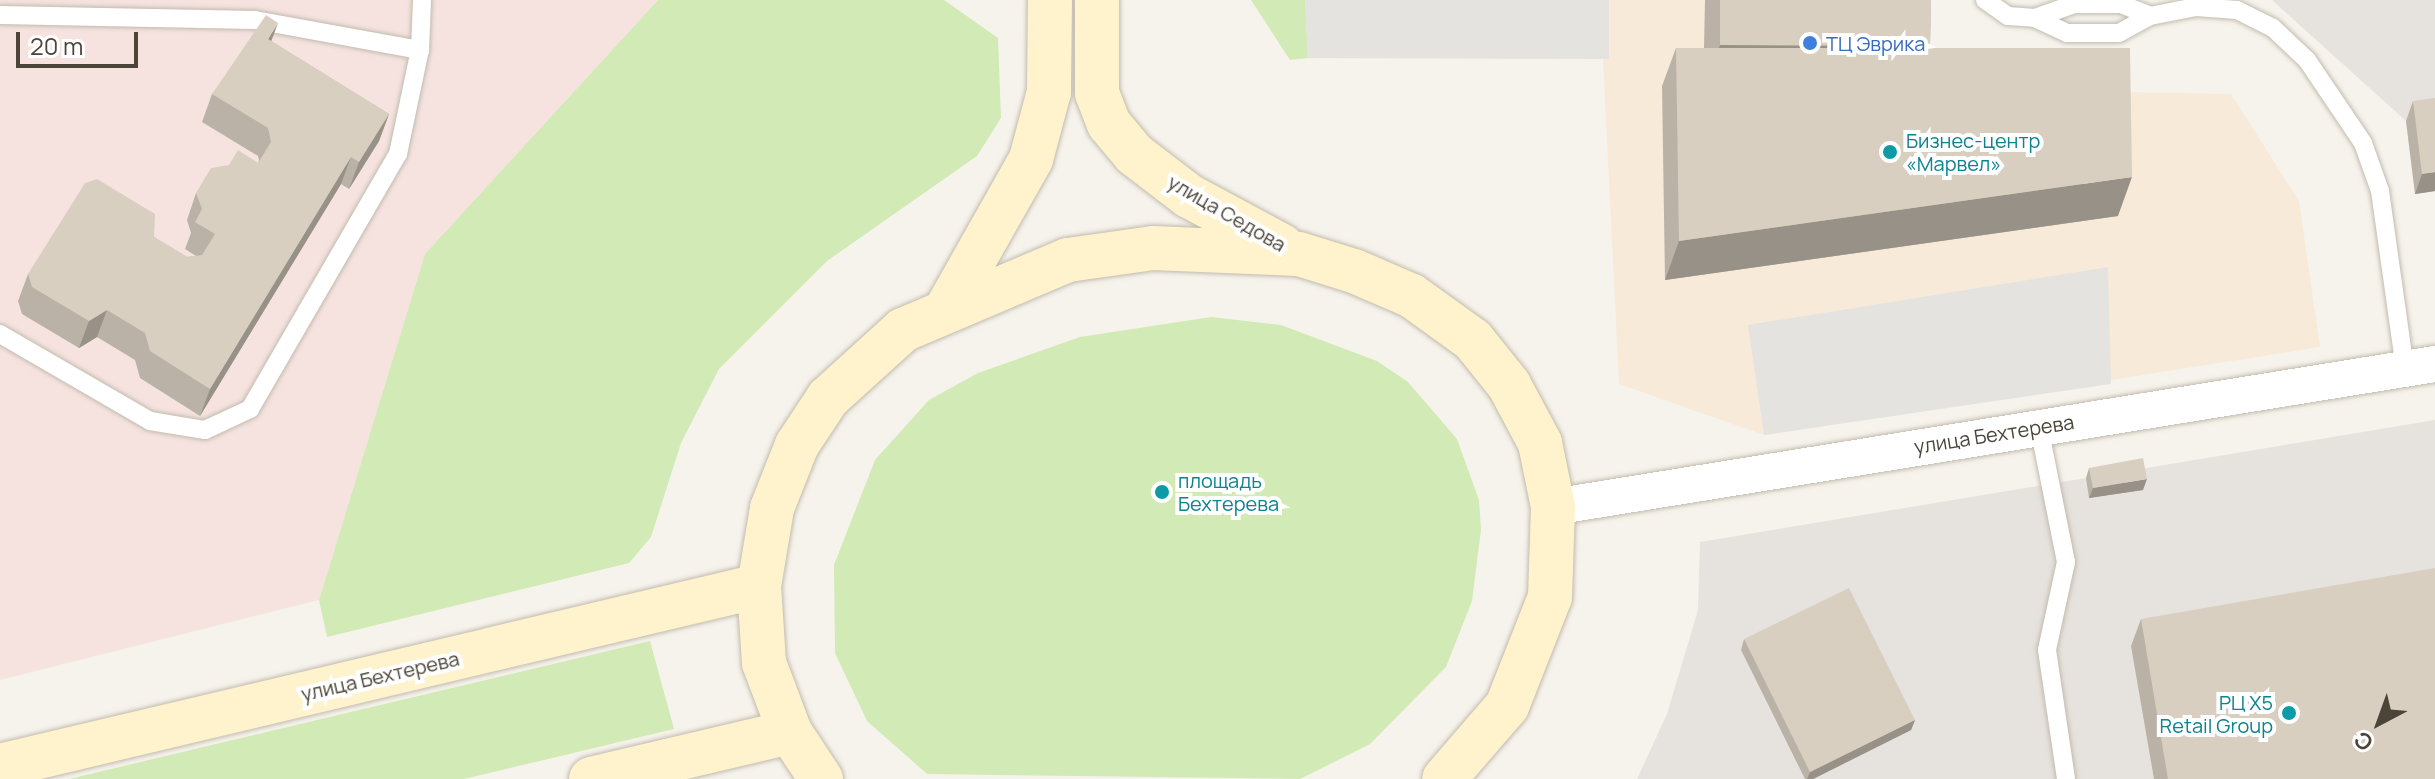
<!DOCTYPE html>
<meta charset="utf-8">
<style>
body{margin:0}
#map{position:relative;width:2435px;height:779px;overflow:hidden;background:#f6f3ec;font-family:Manrope,sans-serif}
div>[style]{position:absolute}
.commercial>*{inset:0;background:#f7ead8}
.industrial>*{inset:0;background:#e6e2dd}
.medical>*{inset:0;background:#f6e3e0}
.green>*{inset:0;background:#d2eab5}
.parking>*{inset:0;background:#e5e3e0}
.roads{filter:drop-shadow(0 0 2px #c2bbae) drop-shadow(0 0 2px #c2bbae)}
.lane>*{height:18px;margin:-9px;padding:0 9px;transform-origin:9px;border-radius:9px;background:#fff}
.street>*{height:36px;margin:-18px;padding:0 18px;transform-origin:18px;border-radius:18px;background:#fff}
.secondary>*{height:44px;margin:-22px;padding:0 22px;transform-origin:22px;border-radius:22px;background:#fff3cd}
.wall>*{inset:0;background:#bab2a6}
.shaded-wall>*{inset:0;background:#979187}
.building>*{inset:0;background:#d8cfc1}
.dots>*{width:22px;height:22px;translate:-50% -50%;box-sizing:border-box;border:4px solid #fff;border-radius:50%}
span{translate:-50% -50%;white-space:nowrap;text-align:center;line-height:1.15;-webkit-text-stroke:8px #fff;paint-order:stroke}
.shop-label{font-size:20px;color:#366cbe}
.left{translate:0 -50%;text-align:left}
.culture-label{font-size:20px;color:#0d838f}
.right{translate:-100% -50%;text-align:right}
.street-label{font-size:20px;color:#4b4439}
.north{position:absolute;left:2339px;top:683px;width:80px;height:80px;-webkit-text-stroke:6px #fff;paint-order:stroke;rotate:221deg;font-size:22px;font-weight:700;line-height:32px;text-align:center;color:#4b4439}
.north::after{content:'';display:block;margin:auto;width:28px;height:36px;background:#4b4439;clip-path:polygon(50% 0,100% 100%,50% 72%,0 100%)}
.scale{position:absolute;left:16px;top:32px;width:122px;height:36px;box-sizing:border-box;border:4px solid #4b4439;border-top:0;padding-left:10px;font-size:24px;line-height:28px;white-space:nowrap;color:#4b4439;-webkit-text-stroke:6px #fff;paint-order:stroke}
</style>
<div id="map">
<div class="commercial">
<i style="clip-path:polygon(1305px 0,1916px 0,1915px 88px,2231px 94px,2299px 201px,2320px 347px,1764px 435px,1619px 384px,1603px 59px,1308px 58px)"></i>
</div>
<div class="industrial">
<i style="clip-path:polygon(2272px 0,2435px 0,2435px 191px,2415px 194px,2406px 121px)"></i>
<i style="clip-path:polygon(2435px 420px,2435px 779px,1637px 779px,1667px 714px,1698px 610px,1700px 542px)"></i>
</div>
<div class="medical">
<i style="clip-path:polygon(0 0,658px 0,425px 254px,319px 600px,0 680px)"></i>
</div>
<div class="green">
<i style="clip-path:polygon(658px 0,944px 0,998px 38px,1001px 118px,977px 156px,827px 261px,719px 369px,681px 443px,651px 537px,629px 563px,327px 637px,319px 600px,425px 254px)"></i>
<i style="clip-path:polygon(1251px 0,1305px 0,1308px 58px,1290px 60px)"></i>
<i style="clip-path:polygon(1211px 317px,1281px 325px,1377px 361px,1408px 382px,1457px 439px,1479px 500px,1481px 530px,1472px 601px,1446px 667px,1370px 744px,1300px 779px,927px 774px,867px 721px,835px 653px,834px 565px,875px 460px,929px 400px,978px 373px,1080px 337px)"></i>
<i style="clip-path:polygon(650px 641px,674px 729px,464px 779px,69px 779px)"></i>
</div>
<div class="parking">
<i style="clip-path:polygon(1305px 0,1609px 0,1609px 59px,1308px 58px)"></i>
<i style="clip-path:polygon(2108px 267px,2111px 384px,1764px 435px,1748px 325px)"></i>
</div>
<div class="roads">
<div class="lane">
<i style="left:1985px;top:0;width:28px;rotate:35deg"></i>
<i style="left:2008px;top:16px;width:27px;rotate:4deg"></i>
<i style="left:2035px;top:18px;width:35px;rotate:25deg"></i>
<i style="left:2067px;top:33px;width:52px"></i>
<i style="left:2119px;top:33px;width:35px;rotate:-29deg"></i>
<i style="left:2150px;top:16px;width:47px;rotate:-11.1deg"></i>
<i style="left:2196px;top:7px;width:41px;rotate:4.2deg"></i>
<i style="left:2237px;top:10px;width:40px;rotate:26.6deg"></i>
<i style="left:2273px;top:28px;width:47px;rotate:43.3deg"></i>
<i style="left:2307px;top:60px;width:100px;rotate:56deg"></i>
<i style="left:2363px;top:143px;width:51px;rotate:70.5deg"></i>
<i style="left:2380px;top:191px;width:180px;rotate:82deg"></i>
<i style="left:0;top:15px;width:255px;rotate:1.1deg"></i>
<i style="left:255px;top:20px;width:168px;rotate:10.3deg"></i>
<i style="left:420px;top:50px;width:50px;rotate:-87.7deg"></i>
<i style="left:2035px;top:18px;width:41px;rotate:-19.7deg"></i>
<i style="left:2074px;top:4px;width:47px"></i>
<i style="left:2121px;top:4px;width:31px;rotate:22deg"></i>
<i style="left:0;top:334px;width:173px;rotate:30.1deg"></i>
<i style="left:150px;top:421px;width:56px;rotate:9.3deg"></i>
<i style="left:205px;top:430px;width:50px;rotate:-25deg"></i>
<i style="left:250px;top:409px;width:295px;rotate:-59.9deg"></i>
<i style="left:398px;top:154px;width:106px;rotate:-78.1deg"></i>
<i style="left:2039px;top:427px;width:138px;rotate:78.7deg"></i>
<i style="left:2066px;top:562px;width:90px;rotate:102.2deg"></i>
<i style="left:2047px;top:650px;width:130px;rotate:81.6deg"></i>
</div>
<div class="street">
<i style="left:1553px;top:507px;width:894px;rotate:-9.21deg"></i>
</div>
<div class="secondary">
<i style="left:1097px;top:0;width:93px;rotate:90deg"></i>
<i style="left:1097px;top:93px;width:33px;rotate:69deg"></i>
<i style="left:1109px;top:124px;width:39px;rotate:50deg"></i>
<i style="left:1134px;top:154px;width:69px;rotate:37.4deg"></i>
<i style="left:1189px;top:196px;width:106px;rotate:28.3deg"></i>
<i style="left:948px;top:306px;width:169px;rotate:-60.5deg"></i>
<i style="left:1031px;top:159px;width:69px;rotate:-75deg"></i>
<i style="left:1049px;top:92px;width:92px;rotate:-89.4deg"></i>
<i style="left:0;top:766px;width:780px;rotate:-13.34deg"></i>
<i style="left:591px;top:779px;width:204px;rotate:-13.3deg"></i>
<i style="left:821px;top:779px;width:56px;rotate:-123.4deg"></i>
<i style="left:790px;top:732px;width:74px;rotate:-110.6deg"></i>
<i style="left:764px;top:663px;width:77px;rotate:-93.7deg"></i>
<i style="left:759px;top:586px;width:79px;rotate:-80.5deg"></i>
<i style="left:772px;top:508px;width:68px;rotate:-68.4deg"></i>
<i style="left:797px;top:445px;width:56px;rotate:-56.6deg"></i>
<i style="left:828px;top:398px;width:101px;rotate:-42.2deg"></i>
<i style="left:903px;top:330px;width:179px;rotate:-23deg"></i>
<i style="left:1068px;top:260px;width:86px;rotate:-8deg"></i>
<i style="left:1153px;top:248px;width:146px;rotate:2.4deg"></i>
<i style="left:1299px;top:254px;width:58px;rotate:17.2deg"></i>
<i style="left:1354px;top:271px;width:63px;rotate:23.3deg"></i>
<i style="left:1412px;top:296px;width:75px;rotate:35.8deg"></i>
<i style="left:1473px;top:340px;width:58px;rotate:51.3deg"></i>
<i style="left:1509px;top:385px;width:66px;rotate:61.9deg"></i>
<i style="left:1540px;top:443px;width:65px;rotate:78.5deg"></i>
<i style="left:1553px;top:507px;width:90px;rotate:91.9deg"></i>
<i style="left:1550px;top:597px;width:117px;rotate:111.5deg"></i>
<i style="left:1507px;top:706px;width:96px;rotate:130.8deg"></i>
</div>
</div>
<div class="wall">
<i style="clip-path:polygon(1705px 0,1931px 0,1930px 48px,2118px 216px,1665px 280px,1662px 86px,1676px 48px,1704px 48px)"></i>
<i style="clip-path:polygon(271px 41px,389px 114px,379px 141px,349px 189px,341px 184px,200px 416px,140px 378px,135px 360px,97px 337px,79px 348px,22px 314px,18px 301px,28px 274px,154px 237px,187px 257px,196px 256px,185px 249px,191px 233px,187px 220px,196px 193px,258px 163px,259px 160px,258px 156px,202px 122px,212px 94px)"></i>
<i style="clip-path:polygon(2413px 101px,2435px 191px,2415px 194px,2406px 121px)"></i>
<i style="clip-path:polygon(2089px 468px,2143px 490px,2089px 498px,2086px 478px)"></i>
<i style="clip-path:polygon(2141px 619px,2435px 779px,2154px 779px,2131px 646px)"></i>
<i style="clip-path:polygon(1744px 639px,1915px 720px,1911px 730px,1813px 779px,1805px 779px,1741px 650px)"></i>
</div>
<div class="shaded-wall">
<i style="clip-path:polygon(278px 23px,268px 50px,268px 39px)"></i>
<i style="clip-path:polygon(1720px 45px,1930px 46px,1915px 88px,1704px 87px)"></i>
<i style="clip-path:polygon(389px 114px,379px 141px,349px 189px,359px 162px)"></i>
<i style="clip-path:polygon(351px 157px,341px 184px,200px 416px,210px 389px)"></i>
<i style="clip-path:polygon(2435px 172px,2435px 191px,2415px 194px,2422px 174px)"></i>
<i style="clip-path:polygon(2132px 177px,2118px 216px,1665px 280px,1679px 241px)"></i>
<i style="clip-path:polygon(107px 310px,97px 337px,79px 348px,89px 321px)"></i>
<i style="clip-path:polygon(2147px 479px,2143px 490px,2089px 498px,2093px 488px)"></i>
<i style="clip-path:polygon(1915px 720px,1911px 730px,1813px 779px,1807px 779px,1810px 772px)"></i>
</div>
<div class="building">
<i style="clip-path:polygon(1720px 0,1931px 0,1930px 46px,1720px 45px)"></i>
<i style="clip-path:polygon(266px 15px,278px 23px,268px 39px,389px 114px,359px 162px,351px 157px,210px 389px,150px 351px,145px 333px,107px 310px,89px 321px,32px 287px,28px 274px,85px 183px,97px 179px,155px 214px,154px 237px,187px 257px,202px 255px,215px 234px,195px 222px,202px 209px,196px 193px,211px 168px,229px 165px,238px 150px,258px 163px,271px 142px,268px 128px,212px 94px)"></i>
<i style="clip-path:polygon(1676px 48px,2130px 48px,2132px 177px,1679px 241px)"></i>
<i style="clip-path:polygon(2435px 98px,2435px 172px,2422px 174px,2413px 101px)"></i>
<i style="clip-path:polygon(2143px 458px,2147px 479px,2093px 488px,2089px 468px)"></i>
<i style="clip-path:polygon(2435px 568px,2435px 779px,2168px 779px,2141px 619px)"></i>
<i style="clip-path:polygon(1849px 588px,1915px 720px,1810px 772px,1744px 639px)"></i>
</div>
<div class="dots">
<i style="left:1810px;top:43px;background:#3f7fe0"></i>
<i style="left:1890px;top:152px;background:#0f9aa8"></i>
<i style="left:1162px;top:492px;background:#0f9aa8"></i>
<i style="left:2289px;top:713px;background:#0f9aa8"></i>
</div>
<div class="shop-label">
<span class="left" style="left:1826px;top:43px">ТЦ Эврика</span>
</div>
<div class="culture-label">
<span class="left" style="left:1906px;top:152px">Бизнес-центр<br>«Марвел»</span>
<span class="left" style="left:1178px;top:492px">площадь<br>Бехтерева</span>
<span class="right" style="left:2273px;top:714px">РЦ X5<br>Retail Group</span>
</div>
<div class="street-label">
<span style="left:1227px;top:213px;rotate:30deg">улица Седова</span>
<span style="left:1994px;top:434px;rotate:-9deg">улица Бехтерева</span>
<span style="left:380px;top:676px;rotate:-13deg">улица Бехтерева</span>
</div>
<div class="north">С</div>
<div class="scale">20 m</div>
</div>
